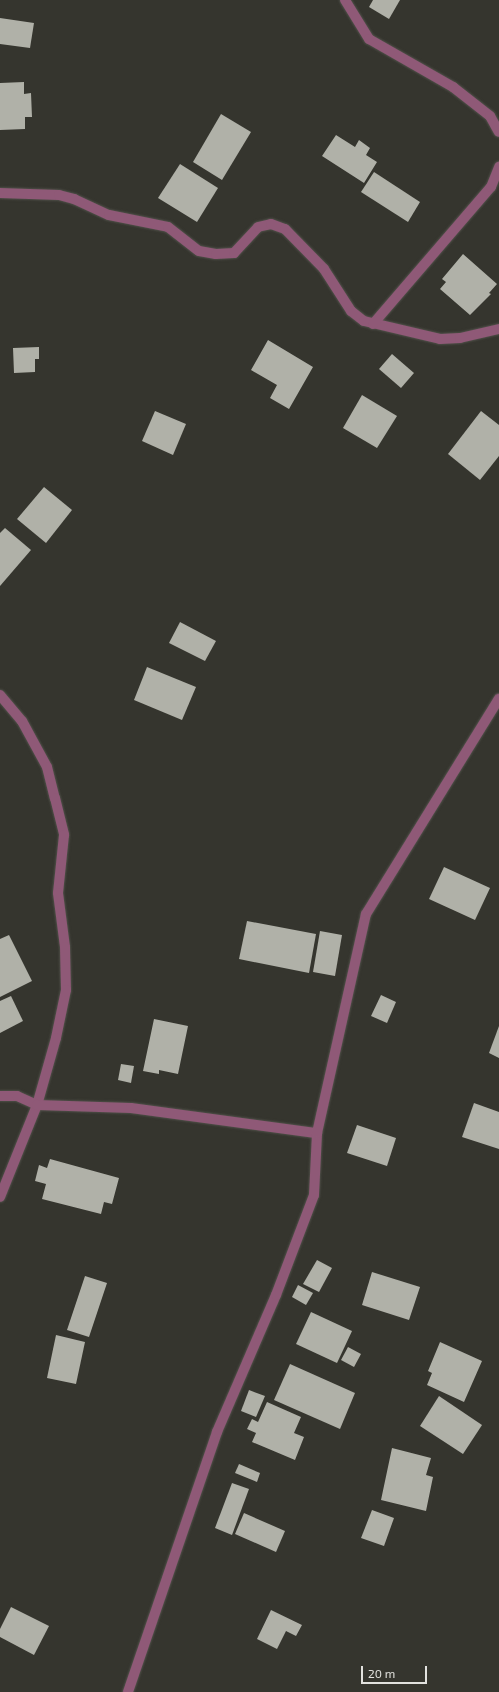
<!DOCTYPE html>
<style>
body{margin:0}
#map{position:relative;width:499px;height:1692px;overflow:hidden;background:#35352e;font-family:"Exo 2",sans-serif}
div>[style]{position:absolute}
.building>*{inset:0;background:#b0b1a8}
.roads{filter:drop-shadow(0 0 1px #51514a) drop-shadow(0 0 1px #51514a)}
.minor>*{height:10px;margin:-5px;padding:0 5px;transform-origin:5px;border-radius:5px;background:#8f5977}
span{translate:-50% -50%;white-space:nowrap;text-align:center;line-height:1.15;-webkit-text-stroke:4px #35352e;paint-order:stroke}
.scale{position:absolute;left:361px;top:1666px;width:66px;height:18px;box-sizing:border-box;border:2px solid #e2e2de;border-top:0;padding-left:5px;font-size:12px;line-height:14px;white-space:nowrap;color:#e2e2de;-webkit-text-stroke:3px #35352e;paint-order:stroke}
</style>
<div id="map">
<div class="building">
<i style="clip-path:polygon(373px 0,400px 0,389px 19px,369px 7px)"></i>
<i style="clip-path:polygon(0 18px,34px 23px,30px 48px,0 44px)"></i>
<i style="clip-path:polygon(24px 82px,24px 94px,31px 93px,32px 117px,25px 117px,25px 129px,0 130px,0 83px)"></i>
<i style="clip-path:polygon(221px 114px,251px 132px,222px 180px,193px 162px)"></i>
<i style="clip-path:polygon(336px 135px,355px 147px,359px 140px,370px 148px,366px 155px,377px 162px,364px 183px,322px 156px)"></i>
<i style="clip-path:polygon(180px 164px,218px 188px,197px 222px,158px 198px)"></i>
<i style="clip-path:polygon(374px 172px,420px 202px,408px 222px,361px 192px)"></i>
<i style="clip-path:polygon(463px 254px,497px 284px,489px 293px,491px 294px,470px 315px,440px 289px,446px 282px,442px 279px)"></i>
<i style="clip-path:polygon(268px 340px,313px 367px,289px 409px,270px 398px,277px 385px,251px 370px)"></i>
<i style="clip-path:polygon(39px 347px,39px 359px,35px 359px,35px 372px,14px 373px,13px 348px)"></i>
<i style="clip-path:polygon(392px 354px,414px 373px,401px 388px,379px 369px)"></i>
<i style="clip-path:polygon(362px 395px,397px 416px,377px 448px,343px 428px)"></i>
<i style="clip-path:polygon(155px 411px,186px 424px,173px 455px,142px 441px)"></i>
<i style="clip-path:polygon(481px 411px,499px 425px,499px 456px,480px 480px,448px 454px)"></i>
<i style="clip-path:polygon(44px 487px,72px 510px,46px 543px,17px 519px)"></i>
<i style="clip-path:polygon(5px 528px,31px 550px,0 586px,0 533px)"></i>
<i style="clip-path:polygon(180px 622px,216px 641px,205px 661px,169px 643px)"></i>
<i style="clip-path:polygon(147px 667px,196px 687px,182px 720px,134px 700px)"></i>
<i style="clip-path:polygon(444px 867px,490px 888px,475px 920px,429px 899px)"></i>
<i style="clip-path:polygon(247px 921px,316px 934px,309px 973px,239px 959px)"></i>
<i style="clip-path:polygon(320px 931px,342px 935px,335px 976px,313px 972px)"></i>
<i style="clip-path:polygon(9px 935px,32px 981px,0 997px,0 939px)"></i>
<i style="clip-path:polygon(381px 995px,396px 1002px,387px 1023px,371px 1016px)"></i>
<i style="clip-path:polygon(11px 996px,23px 1021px,0 1033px,0 1001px)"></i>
<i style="clip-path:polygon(154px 1019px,188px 1026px,178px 1074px,159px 1070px,159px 1074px,143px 1071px)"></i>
<i style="clip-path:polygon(499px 1026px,499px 1058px,489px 1053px)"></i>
<i style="clip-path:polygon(121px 1064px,134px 1066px,131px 1083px,118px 1080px)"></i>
<i style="clip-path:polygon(474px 1103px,499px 1112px,499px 1149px,462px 1137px)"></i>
<i style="clip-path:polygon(357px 1125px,396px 1138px,387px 1166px,347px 1153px)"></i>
<i style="clip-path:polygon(50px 1159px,119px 1178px,112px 1204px,104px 1202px,101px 1214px,42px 1199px,46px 1184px,35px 1181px,39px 1165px,47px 1168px)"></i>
<i style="clip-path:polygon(317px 1260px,332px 1268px,319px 1292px,303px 1284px)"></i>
<i style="clip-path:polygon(372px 1272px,420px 1287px,409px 1320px,362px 1305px)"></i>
<i style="clip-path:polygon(85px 1276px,107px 1283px,89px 1337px,67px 1330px)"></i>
<i style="clip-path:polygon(298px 1285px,313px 1293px,306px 1305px,292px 1297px)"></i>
<i style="clip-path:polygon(311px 1312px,352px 1331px,337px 1363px,296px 1344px)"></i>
<i style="clip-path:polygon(56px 1335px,85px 1342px,76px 1384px,47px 1378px)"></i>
<i style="clip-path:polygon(440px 1342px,482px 1361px,464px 1402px,427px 1385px,432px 1373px,428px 1371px)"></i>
<i style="clip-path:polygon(348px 1347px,361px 1354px,354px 1367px,341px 1360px)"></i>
<i style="clip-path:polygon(290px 1364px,355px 1393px,340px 1429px,274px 1400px)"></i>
<i style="clip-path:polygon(249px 1390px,265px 1396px,256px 1417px,241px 1411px)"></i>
<i style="clip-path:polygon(439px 1396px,482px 1425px,463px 1454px,420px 1426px)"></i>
<i style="clip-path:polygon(267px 1402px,301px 1417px,294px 1433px,304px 1437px,295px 1460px,252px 1442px,256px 1433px,247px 1429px,252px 1419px,258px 1422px)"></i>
<i style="clip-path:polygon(392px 1448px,431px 1458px,426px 1475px,433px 1477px,426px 1511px,381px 1500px)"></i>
<i style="clip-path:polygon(239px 1464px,260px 1473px,257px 1482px,235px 1473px)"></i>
<i style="clip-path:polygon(232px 1483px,249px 1489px,232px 1535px,215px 1528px)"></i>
<i style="clip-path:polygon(372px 1510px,394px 1518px,384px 1546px,361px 1538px)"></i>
<i style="clip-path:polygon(244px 1513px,285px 1531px,276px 1552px,235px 1534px)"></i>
<i style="clip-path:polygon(11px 1607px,49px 1626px,34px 1655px,0 1637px,0 1629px)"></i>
<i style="clip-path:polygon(271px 1610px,302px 1625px,296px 1636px,286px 1631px,277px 1649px,257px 1639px)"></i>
</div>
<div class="roads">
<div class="minor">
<i style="left:345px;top:0;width:46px;rotate:58.4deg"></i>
<i style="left:369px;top:39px;width:97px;rotate:29.7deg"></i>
<i style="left:453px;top:87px;width:47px;rotate:38.1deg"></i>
<i style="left:490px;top:116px;width:18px;rotate:61deg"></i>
<i style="left:0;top:193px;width:59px;rotate:1.9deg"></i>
<i style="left:59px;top:195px;width:16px;rotate:15deg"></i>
<i style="left:74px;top:199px;width:38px;rotate:25deg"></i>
<i style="left:109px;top:215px;width:60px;rotate:11.5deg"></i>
<i style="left:168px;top:227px;width:39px;rotate:38deg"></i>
<i style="left:199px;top:251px;width:17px;rotate:10deg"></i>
<i style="left:216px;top:254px;width:18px;rotate:-3deg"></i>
<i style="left:234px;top:253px;width:35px;rotate:-47deg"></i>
<i style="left:258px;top:227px;width:13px;rotate:-13deg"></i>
<i style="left:271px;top:224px;width:15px;rotate:20deg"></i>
<i style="left:285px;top:229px;width:56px;rotate:45.7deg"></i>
<i style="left:324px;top:269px;width:50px;rotate:57.3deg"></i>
<i style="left:351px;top:311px;width:16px;rotate:38deg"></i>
<i style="left:364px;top:321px;width:78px;rotate:13.3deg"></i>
<i style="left:440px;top:339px;width:20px;rotate:-3deg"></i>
<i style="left:460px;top:338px;width:40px;rotate:-13deg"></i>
<i style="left:373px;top:324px;width:181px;rotate:-49.3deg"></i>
<i style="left:491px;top:187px;width:22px;rotate:-68deg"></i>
<i style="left:0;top:695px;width:34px;rotate:50deg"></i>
<i style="left:22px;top:721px;width:52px;rotate:61.5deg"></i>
<i style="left:47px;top:767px;width:32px;rotate:76deg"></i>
<i style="left:55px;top:798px;width:38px;rotate:76deg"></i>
<i style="left:64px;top:835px;width:58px;rotate:95.9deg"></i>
<i style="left:58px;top:893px;width:54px;rotate:82.6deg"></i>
<i style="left:65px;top:947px;width:43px;rotate:88.7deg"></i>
<i style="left:66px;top:990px;width:49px;rotate:101.8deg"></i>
<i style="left:56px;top:1038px;width:70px;rotate:105.8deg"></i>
<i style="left:37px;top:1105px;width:99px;rotate:111.9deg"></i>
<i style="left:0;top:1096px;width:17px"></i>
<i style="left:17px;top:1096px;width:22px;rotate:24deg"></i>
<i style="left:37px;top:1105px;width:94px;rotate:1.8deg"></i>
<i style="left:131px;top:1108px;width:188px;rotate:7.7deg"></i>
<i style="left:128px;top:1692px;width:275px;rotate:-71.1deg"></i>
<i style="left:217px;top:1432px;width:149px;rotate:-66.7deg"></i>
<i style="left:276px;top:1295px;width:107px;rotate:-69.2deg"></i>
<i style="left:314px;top:1195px;width:62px;rotate:-87.2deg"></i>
<i style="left:317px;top:1133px;width:224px;rotate:-77.4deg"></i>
<i style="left:366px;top:914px;width:253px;rotate:-58.3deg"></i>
</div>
</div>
<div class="scale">20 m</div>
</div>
